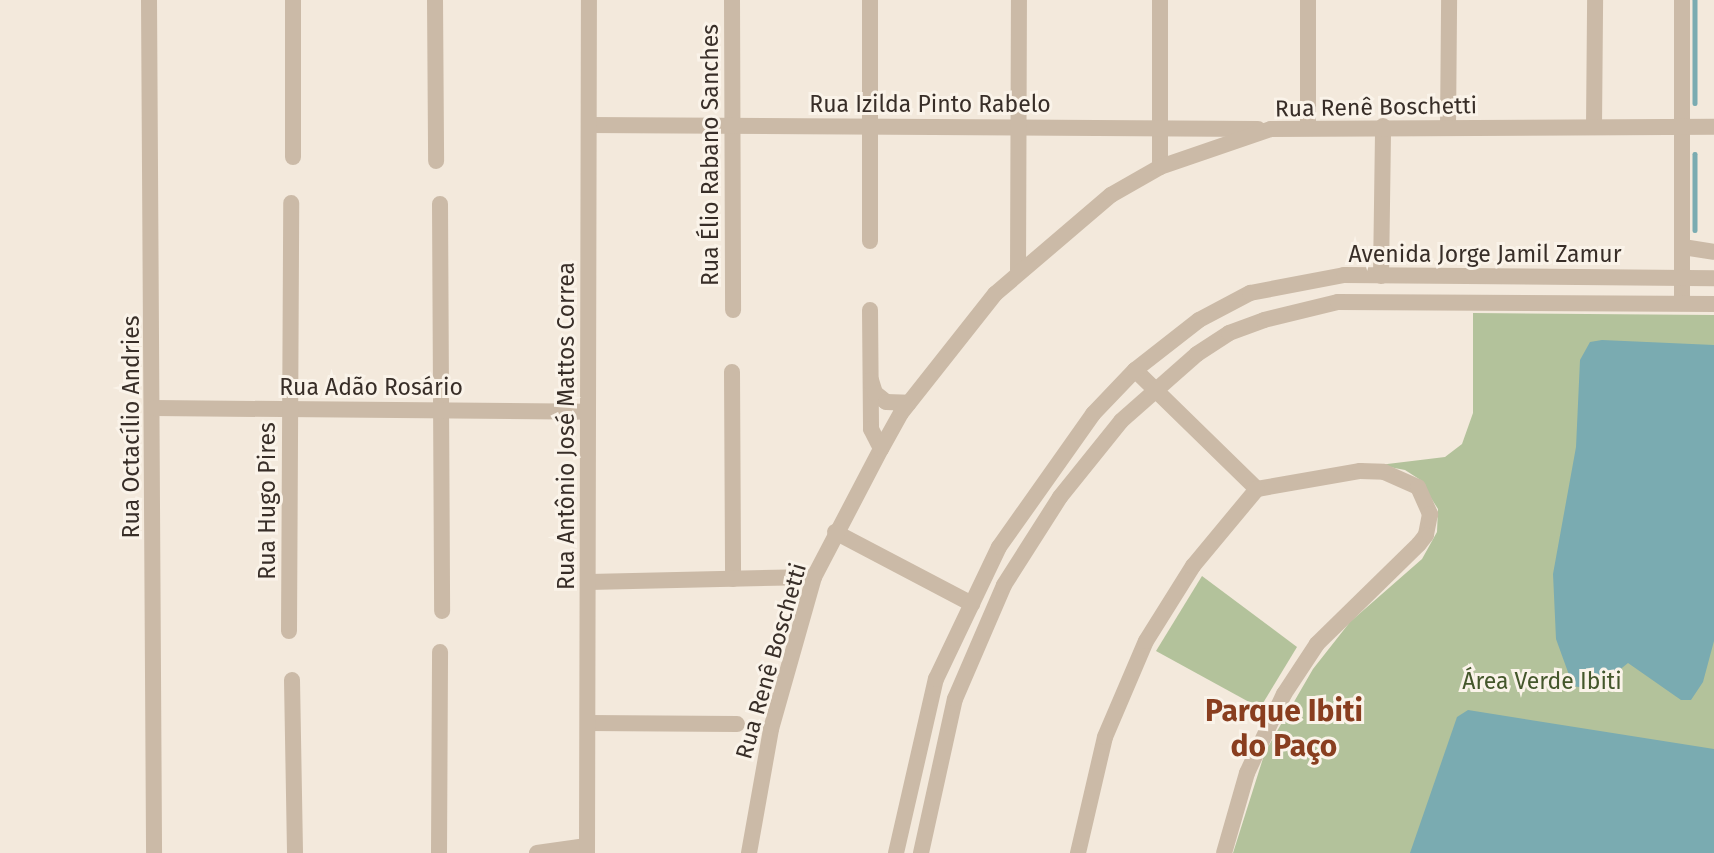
<!DOCTYPE html>
<meta charset="utf-8">
<style>
body{margin:0}
#map{position:relative;width:1714px;height:853px;overflow:hidden;background:#f3e9dc;font-family:"Fira Sans",sans-serif}
div>[style]{position:absolute}
.green>*{inset:0;background:#b3c29b}
.water>*{inset:0;background:#7aabb1}
.stream>*{height:4.5px;margin:-2.25px;padding:0 2.25px;transform-origin:2.25px;border-radius:2.25px;background:#7aabb1}
.minor>*{height:16px;margin:-8px;padding:0 8px;transform-origin:8px;border-radius:8px;background:#cbbaa7}
span{translate:-50% -50%;white-space:nowrap;text-align:center;line-height:1.15;-webkit-text-stroke:6px #faf3e9;paint-order:stroke}
.street-label{font-size:23px;color:#382e28}
.park-label{font-size:23px;color:#44572b}
.district-label{font-size:30px;color:#893e1f;font-weight:700}
</style>
<div id="map">
<div class="green">
<i style="clip-path:polygon(1473px 313px,1714px 315px,1714px 853px,1233px 853px,1265px 752px,1313px 669px,1350px 622px,1422px 559px,1437px 532px,1438px 509px,1419px 479px,1405px 470px,1379px 465px,1445px 457px,1462px 444px,1473px 413px)"></i>
<i style="clip-path:polygon(1202px 576px,1297px 647px,1260px 708px,1156px 651px)"></i>
</div>
<div class="water">
<i style="clip-path:polygon(1602px 340px,1714px 345px,1714px 641px,1703px 682px,1691px 700px,1681px 700px,1628px 663px,1595px 690px,1573px 686px,1556px 639px,1553px 574px,1576px 447px,1580px 360px,1590px 342px)"></i>
<i style="clip-path:polygon(1468px 710px,1714px 749px,1714px 853px,1410px 853px,1457px 717px)"></i>
</div>
<div class="stream">
<i style="left:1695px;top:0;width:103px;rotate:90deg"></i>
<i style="left:1695px;top:154px;width:76px;rotate:90deg"></i>
</div>
<div class="minor">
<i style="left:149px;top:0;width:853px;rotate:89.66deg"></i>
<i style="left:293px;top:0;width:157px;rotate:90deg"></i>
<i style="left:435px;top:0;width:161px;rotate:89.6deg"></i>
<i style="left:732px;top:0;width:310px;rotate:89.8deg"></i>
<i style="left:1160px;top:0;width:167px;rotate:90deg"></i>
<i style="left:1308px;top:0;width:127px;rotate:90deg"></i>
<i style="left:589px;top:125px;width:669px;rotate:0.34deg"></i>
<i style="left:1448px;top:127px;width:127px;rotate:-89.5deg"></i>
<i style="left:1594px;top:127px;width:127px;rotate:-89.5deg"></i>
<i style="left:440px;top:204px;width:407px;rotate:89.7deg"></i>
<i style="left:870px;top:241px;width:241px;rotate:-90deg"></i>
<i style="left:1683px;top:247px;width:31px;rotate:9deg"></i>
<i style="left:1018px;top:273px;width:273px;rotate:-89.8deg"></i>
<i style="left:1381px;top:276px;width:150px;rotate:-89.2deg"></i>
<i style="left:1682px;top:302px;width:302px;rotate:-90deg"></i>
<i style="left:870px;top:310px;width:119px;rotate:89.5deg"></i>
<i style="left:871px;top:429px;width:22px;rotate:63deg"></i>
<i style="left:1135px;top:370px;width:170px;rotate:44.3deg"></i>
<i style="left:1257px;top:489px;width:105px;rotate:-9.9deg"></i>
<i style="left:1360px;top:471px;width:24px;rotate:2deg"></i>
<i style="left:1384px;top:472px;width:37px;rotate:24deg"></i>
<i style="left:1418px;top:487px;width:30px;rotate:66deg"></i>
<i style="left:1430px;top:514px;width:21px;rotate:101deg"></i>
<i style="left:1426px;top:535px;width:11px;rotate:128deg"></i>
<i style="left:1419px;top:544px;width:143px;rotate:135.6deg"></i>
<i style="left:1317px;top:644px;width:60px;rotate:123.4deg"></i>
<i style="left:1284px;top:694px;width:87px;rotate:115.1deg"></i>
<i style="left:1247px;top:773px;width:83px;rotate:106deg"></i>
<i style="left:732px;top:372px;width:207px;rotate:89.7deg"></i>
<i style="left:871px;top:380px;width:14px;rotate:73deg"></i>
<i style="left:875px;top:393px;width:14px;rotate:39deg"></i>
<i style="left:886px;top:402px;width:23px;rotate:2deg"></i>
<i style="left:154px;top:408px;width:434px;rotate:0.5deg"></i>
<i style="left:835px;top:532px;width:155px;rotate:27.7deg"></i>
<i style="left:589px;top:582px;width:225px;rotate:-1.3deg"></i>
<i style="left:289px;top:631px;width:428px;rotate:-89.7deg"></i>
<i style="left:292px;top:680px;width:173px;rotate:89deg"></i>
<i style="left:588px;top:723px;width:149px;rotate:0.4deg"></i>
<i style="left:439px;top:853px;width:201px;rotate:-89.7deg"></i>
<i style="left:537px;top:853px;width:50px;rotate:-8deg"></i>
<i style="left:587px;top:853px;width:853px;rotate:-89.87deg"></i>
<i style="left:749px;top:853px;width:126px;rotate:-79.9deg"></i>
<i style="left:771px;top:729px;width:158px;rotate:-74.2deg"></i>
<i style="left:814px;top:577px;width:144px;rotate:-62.4deg"></i>
<i style="left:881px;top:449px;width:41px;rotate:-60.9deg"></i>
<i style="left:901px;top:413px;width:152px;rotate:-51.7deg"></i>
<i style="left:995px;top:294px;width:153px;rotate:-40.5deg"></i>
<i style="left:1111px;top:195px;width:56px;rotate:-29.7deg"></i>
<i style="left:1160px;top:167px;width:117px;rotate:-18.9deg"></i>
<i style="left:1271px;top:129px;width:443px;rotate:-0.3deg"></i>
<i style="left:896px;top:853px;width:179px;rotate:-77.1deg"></i>
<i style="left:936px;top:679px;width:146px;rotate:-64.5deg"></i>
<i style="left:999px;top:547px;width:163px;rotate:-54.7deg"></i>
<i style="left:1093px;top:414px;width:61px;rotate:-46.3deg"></i>
<i style="left:1135px;top:370px;width:81px;rotate:-38deg"></i>
<i style="left:1199px;top:320px;width:58px;rotate:-27.9deg"></i>
<i style="left:1250px;top:293px;width:96px;rotate:-10.8deg"></i>
<i style="left:1344px;top:275px;width:370px;rotate:0.5deg"></i>
<i style="left:921px;top:853px;width:158px;rotate:-77.6deg"></i>
<i style="left:955px;top:699px;width:124px;rotate:-66.7deg"></i>
<i style="left:1004px;top:585px;width:104px;rotate:-57.5deg"></i>
<i style="left:1060px;top:497px;width:97px;rotate:-51.2deg"></i>
<i style="left:1121px;top:421px;width:101px;rotate:-41.4deg"></i>
<i style="left:1197px;top:354px;width:38px;rotate:-33deg"></i>
<i style="left:1229px;top:333px;width:37px;rotate:-20deg"></i>
<i style="left:1264px;top:320px;width:76px;rotate:-13.7deg"></i>
<i style="left:1338px;top:302px;width:376px;rotate:0.3deg"></i>
<i style="left:1078px;top:853px;width:119px;rotate:-76.9deg"></i>
<i style="left:1105px;top:737px;width:104px;rotate:-66.9deg"></i>
<i style="left:1146px;top:641px;width:89px;rotate:-57.9deg"></i>
<i style="left:1193px;top:566px;width:100px;rotate:-50.3deg"></i>
</div>
<div class="street-label">
<span style="left:930px;top:104px">Rua Izilda Pinto Rabelo</span>
<span style="left:1376px;top:107px;rotate:-1deg">Rua Renê Boschetti</span>
<span style="left:710px;top:155px;rotate:-90deg">Rua Élio Rabano Sanches</span>
<span style="left:1485px;top:254px">Avenida Jorge Jamil Zamur</span>
<span style="left:371px;top:387px">Rua Adão Rosário</span>
<span style="left:566px;top:426px;rotate:-90deg">Rua Antônio José Mattos Correa</span>
<span style="left:131px;top:427px;rotate:-90deg">Rua Octacílio Andries</span>
<span style="left:267px;top:501px;rotate:-90deg">Rua Hugo Pires</span>
<span style="left:771px;top:661px;rotate:-74deg">Rua Renê Boschetti</span>
</div>
<div class="park-label">
<span style="left:1542px;top:681px">Área Verde Ibiti</span>
</div>
<div class="district-label">
<span style="left:1284px;top:728px">Parque Ibiti<br>do Paço</span>
</div>
</div>
